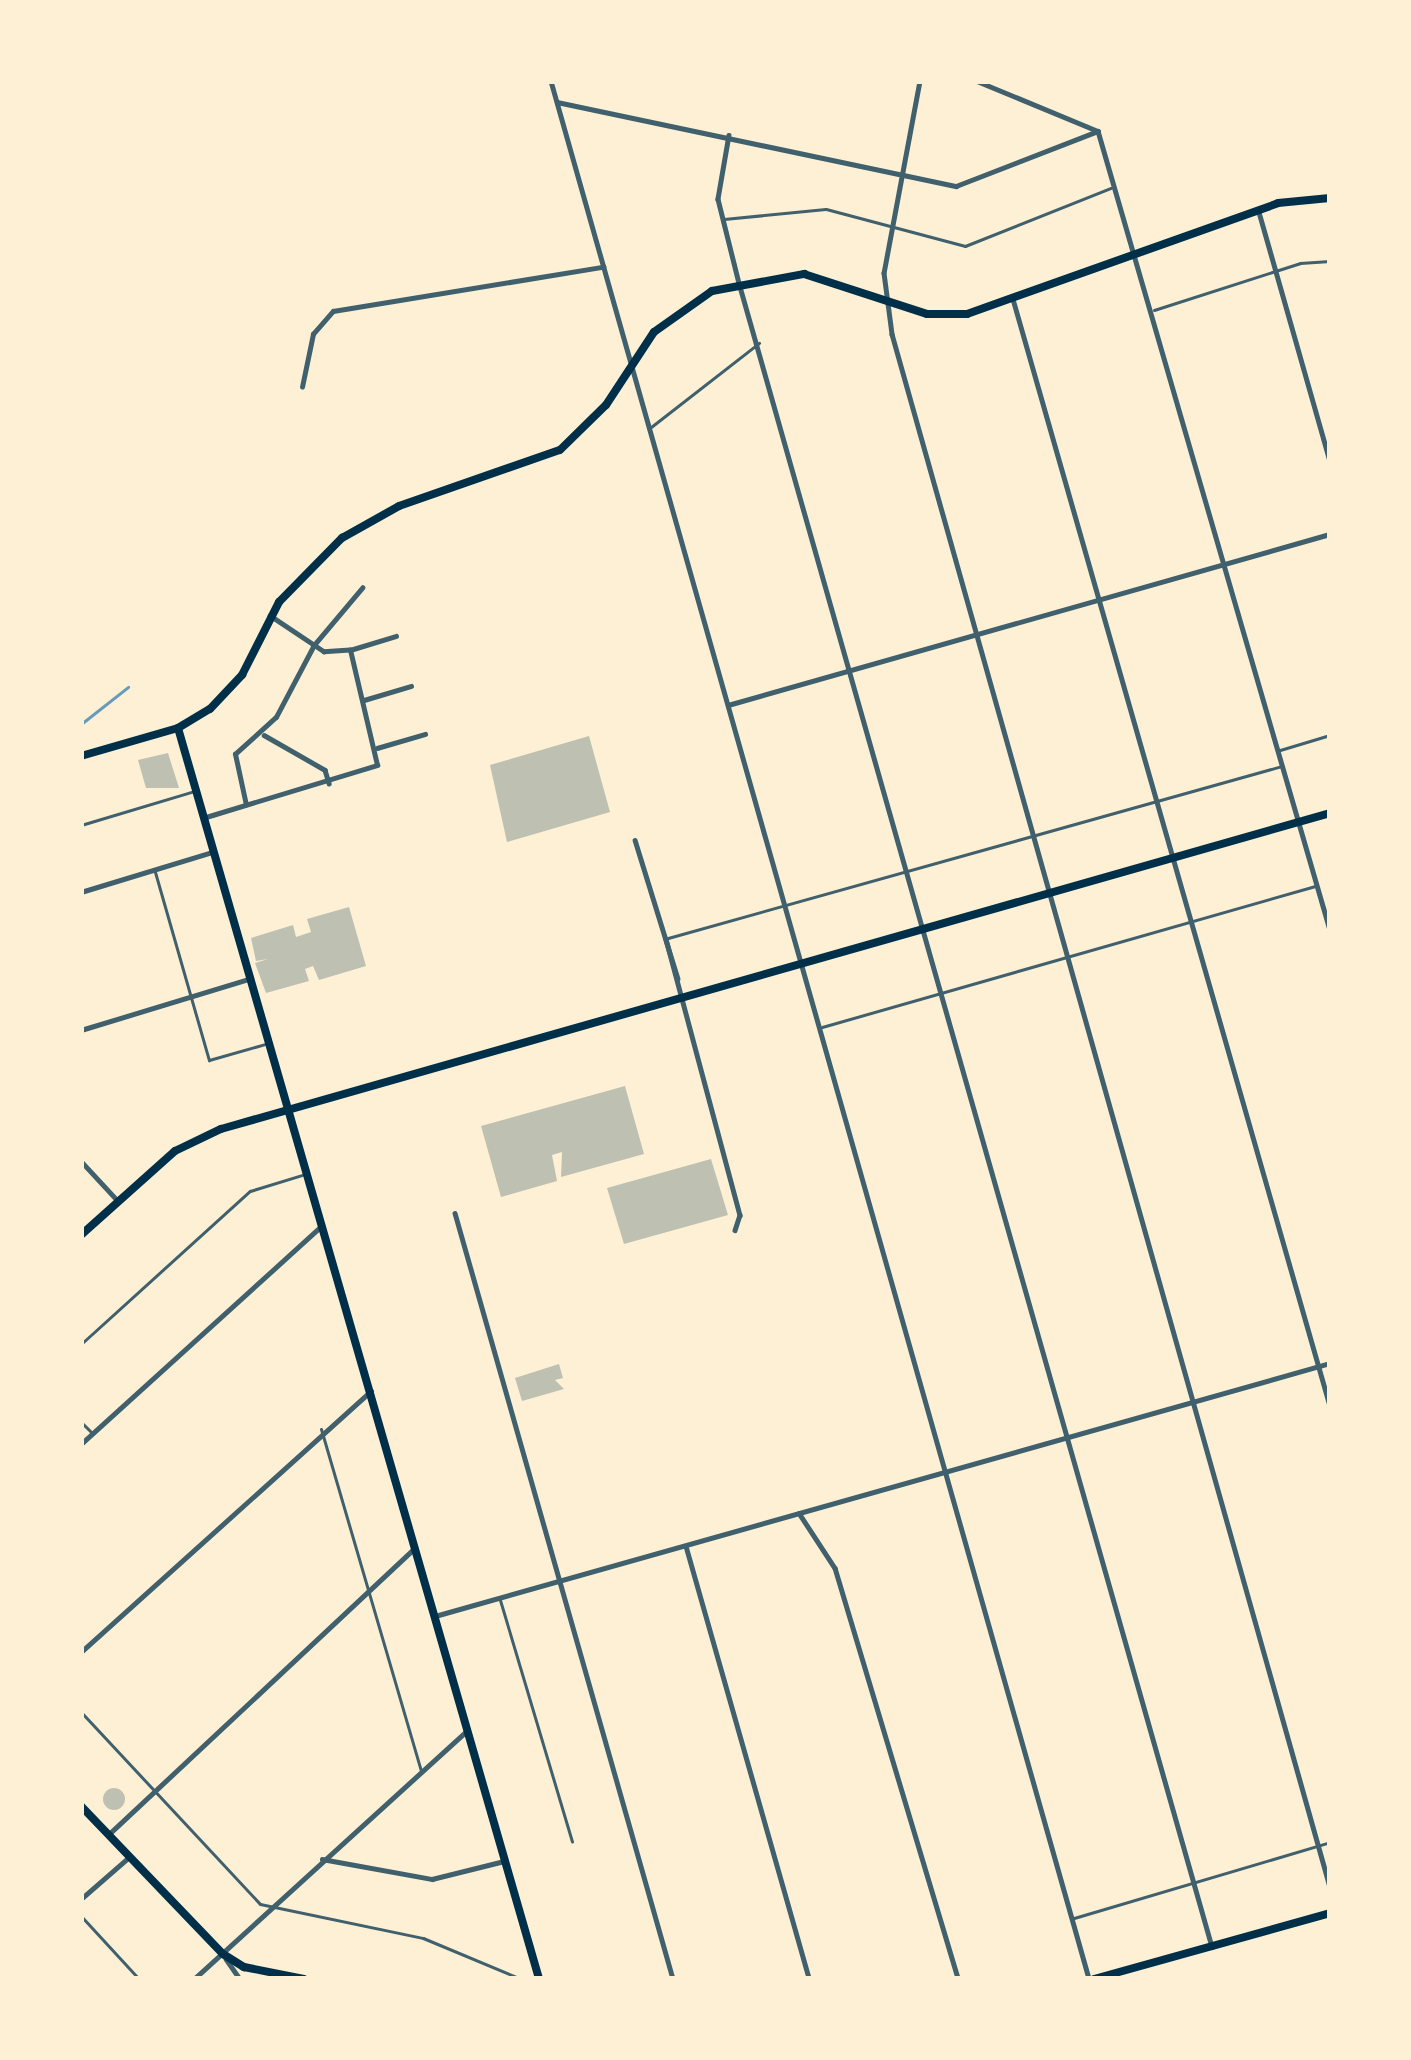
<!DOCTYPE html>
<style>
body{margin:0}
#map{position:relative;width:1411px;height:2060px;overflow:hidden;background:#fdf0d5;font-family:Jost,sans-serif}
div>[style]{position:absolute}
.stream>*{height:3px;margin:-1.5px;padding:0 1.5px;transform-origin:1.5px;border-radius:1.5px;background:#669bbc}
.building>*{inset:0;background:#bec0b2}
.round{border-radius:50%}
.service>*{height:3px;margin:-1.5px;padding:0 1.5px;transform-origin:1.5px;border-radius:1.5px;background:#3f606c}
.minor>*{height:4.5px;margin:-2.25px;padding:0 2.25px;transform-origin:2.25px;border-radius:2.25px;background:#3f606c}
.secondary>*{height:8px;margin:-4px;padding:0 4px;transform-origin:4px;border-radius:4px;background:#003049}
.primary>*{height:8px;margin:-4px;padding:0 4px;transform-origin:4px;border-radius:4px;background:#003049}
span{translate:-50% -50%;white-space:nowrap;text-align:center;line-height:1.15;-webkit-text-stroke:9px #fdf0d5;paint-order:stroke}
.frame{position:absolute;inset:0;border:84px solid #fdf0d5;pointer-events:none}
</style>
<div id="map">
<div class="stream">
<i style="left:81px;top:724px;width:60px;rotate:-38.2deg"></i>
</div>
<div class="building">
<i style="clip-path:polygon(589px 736px,610px 812px,507px 842px,490px 765px)"></i>
<i style="clip-path:polygon(168px 753px,179px 788px,146px 788px,138px 760px)"></i>
<i style="clip-path:polygon(349px 907px,366px 966px,319px 980px,313px 966px,305px 969px,309px 981px,266px 993px,255px 963px,268px 959px,256px 961px,251px 938px,293px 925px,296px 937px,311px 932px,307px 919px)"></i>
<i style="clip-path:polygon(625px 1086px,644px 1154px,561px 1177px,562px 1152px,552px 1155px,557px 1181px,501px 1197px,481px 1126px)"></i>
<i style="clip-path:polygon(711px 1159px,728px 1215px,624px 1244px,607px 1188px)"></i>
<i style="clip-path:polygon(559px 1364px,563px 1378px,555px 1380px,564px 1389px,522px 1401px,515px 1378px)"></i>
<i class="round" style="left:103px;top:1788px;width:22px;height:22px"></i>
</div>
<div class="service">
<i style="left:724px;top:219px;width:102px;rotate:-5.6deg"></i>
<i style="left:826px;top:209px;width:144px;rotate:14.9deg"></i>
<i style="left:965px;top:246px;width:157px;rotate:-21.7deg"></i>
<i style="left:1154px;top:310px;width:153px;rotate:-17.8deg"></i>
<i style="left:1300px;top:263px;width:30px;rotate:-4deg"></i>
<i style="left:651px;top:427px;width:137px;rotate:-37.9deg"></i>
<i style="left:1280px;top:750px;width:52px;rotate:-16.7deg"></i>
<i style="left:81px;top:825px;width:118px;rotate:-16.7deg"></i>
<i style="left:155px;top:872px;width:196px;rotate:74deg"></i>
<i style="left:209px;top:1060px;width:58px;rotate:-15.9deg"></i>
<i style="left:668px;top:938px;width:638px;rotate:-15.65deg"></i>
<i style="left:822px;top:1027px;width:513px;rotate:-15.96deg"></i>
<i style="left:81px;top:1344px;width:228px;rotate:-42.2deg"></i>
<i style="left:250px;top:1191px;width:54px;rotate:-17.1deg"></i>
<i style="left:81px;top:1422px;width:16px;rotate:45deg"></i>
<i style="left:321px;top:1429px;width:356px;rotate:73.7deg"></i>
<i style="left:500px;top:1600px;width:252px;rotate:73.4deg"></i>
<i style="left:81px;top:1712px;width:262px;rotate:47deg"></i>
<i style="left:260px;top:1904px;width:167px;rotate:11.8deg"></i>
<i style="left:423px;top:1938px;width:106px;rotate:22.7deg"></i>
<i style="left:81px;top:1916px;width:86px;rotate:47.4deg"></i>
<i style="left:1074px;top:1918px;width:267px;rotate:-16.5deg"></i>
</div>
<div class="minor">
<i style="left:551px;top:81px;width:1973px;rotate:74.17deg"></i>
<i style="left:920px;top:81px;width:195px;rotate:100.6deg"></i>
<i style="left:884px;top:273px;width:62px;rotate:82.5deg"></i>
<i style="left:892px;top:334px;width:1614px;rotate:74.25deg"></i>
<i style="left:977px;top:81px;width:131px;rotate:22.5deg"></i>
<i style="left:557px;top:102px;width:408px;rotate:11.9deg"></i>
<i style="left:956px;top:186px;width:152px;rotate:-21.2deg"></i>
<i style="left:1098px;top:131px;width:832px;rotate:73.81deg"></i>
<i style="left:729px;top:135px;width:65px;rotate:99.8deg"></i>
<i style="left:718px;top:199px;width:87px;rotate:76deg"></i>
<i style="left:739px;top:283px;width:1730px;rotate:74.13deg"></i>
<i style="left:1259px;top:212px;width:259px;rotate:74.1deg"></i>
<i style="left:1013px;top:299px;width:1151px;rotate:74.02deg"></i>
<i style="left:302px;top:387px;width:54px;rotate:-78.3deg"></i>
<i style="left:313px;top:334px;width:30px;rotate:-49deg"></i>
<i style="left:333px;top:311px;width:274px;rotate:-9.3deg"></i>
<i style="left:350px;top:650px;width:48px;rotate:-16.9deg"></i>
<i style="left:364px;top:700px;width:49px;rotate:-16.6deg"></i>
<i style="left:728px;top:705px;width:626px;rotate:-15.86deg"></i>
<i style="left:264px;top:735px;width:70px;rotate:29.8deg"></i>
<i style="left:325px;top:770px;width:14px;rotate:73deg"></i>
<i style="left:377px;top:748px;width:50px;rotate:-16.3deg"></i>
<i style="left:246px;top:805px;width:52px;rotate:-102.2deg"></i>
<i style="left:235px;top:754px;width:55px;rotate:-42.1deg"></i>
<i style="left:276px;top:717px;width:81px;rotate:-62.2deg"></i>
<i style="left:314px;top:645px;width:75px;rotate:-49.9deg"></i>
<i style="left:206px;top:817px;width:179px;rotate:-16.9deg"></i>
<i style="left:377px;top:765px;width:118px;rotate:-103.2deg"></i>
<i style="left:350px;top:650px;width:26px;rotate:176deg"></i>
<i style="left:324px;top:652px;width:65px;rotate:-146.3deg"></i>
<i style="left:635px;top:840px;width:145px;rotate:72.8deg"></i>
<i style="left:81px;top:892px;width:138px;rotate:-16.9deg"></i>
<i style="left:666px;top:939px;width:286px;rotate:75deg"></i>
<i style="left:740px;top:1215px;width:16px;rotate:108deg"></i>
<i style="left:81px;top:1030px;width:176px;rotate:-16.9deg"></i>
<i style="left:81px;top:1161px;width:54px;rotate:47.2deg"></i>
<i style="left:455px;top:1213px;width:796px;rotate:74.11deg"></i>
<i style="left:81px;top:1444px;width:324px;rotate:-42.2deg"></i>
<i style="left:799px;top:1513px;width:66px;rotate:56.8deg"></i>
<i style="left:835px;top:1568px;width:429px;rotate:73.3deg"></i>
<i style="left:686px;top:1546px;width:450px;rotate:74.1deg"></i>
<i style="left:435px;top:1616px;width:930px;rotate:-15.78deg"></i>
<i style="left:81px;top:1652px;width:390px;rotate:-42deg"></i>
<i style="left:108px;top:1835px;width:420px;rotate:-43.1deg"></i>
<i style="left:322px;top:1859px;width:112px;rotate:10.3deg"></i>
<i style="left:432px;top:1879px;width:74px;rotate:-14deg"></i>
<i style="left:81px;top:1899px;width:62px;rotate:-41.1deg"></i>
<i style="left:226px;top:1959px;width:24px;rotate:55deg"></i>
<i style="left:194px;top:1979px;width:367px;rotate:-42.3deg"></i>
</div>
<div class="secondary">
<i style="left:178px;top:728px;width:1302px;rotate:73.9deg"></i>
<i style="left:81px;top:756px;width:101px;rotate:-16.1deg"></i>
<i style="left:178px;top:728px;width:37px;rotate:-31deg"></i>
<i style="left:210px;top:709px;width:47px;rotate:-46.7deg"></i>
<i style="left:242px;top:675px;width:82px;rotate:-63.1deg"></i>
<i style="left:279px;top:602px;width:90px;rotate:-45.5deg"></i>
<i style="left:342px;top:538px;width:65px;rotate:-29.3deg"></i>
<i style="left:399px;top:506px;width:170px;rotate:-19.2deg"></i>
<i style="left:560px;top:450px;width:64px;rotate:-44.4deg"></i>
<i style="left:606px;top:405px;width:87px;rotate:-56.7deg"></i>
<i style="left:654px;top:332px;width:71px;rotate:-35.3deg"></i>
<i style="left:712px;top:291px;width:94px;rotate:-10.5deg"></i>
<i style="left:804px;top:274px;width:129px;rotate:18deg"></i>
<i style="left:927px;top:314px;width:40px"></i>
<i style="left:967px;top:314px;width:330px;rotate:-19.6deg"></i>
<i style="left:1278px;top:203px;width:52px;rotate:-5.5deg"></i>
<i style="left:81px;top:1235px;width:126px;rotate:-41.8deg"></i>
<i style="left:175px;top:1151px;width:51px;rotate:-25.6deg"></i>
<i style="left:221px;top:1129px;width:1153px;rotate:-15.9deg"></i>
<i style="left:1094px;top:1979px;width:245px;rotate:-15.6deg"></i>
</div>
<div class="primary">
<i style="left:81px;top:1806px;width:205px;rotate:46.2deg"></i>
<i style="left:223px;top:1954px;width:25px;rotate:32deg"></i>
<i style="left:244px;top:1967px;width:61px;rotate:11.3deg"></i>
</div>
<div class="frame"></div>
</div>
